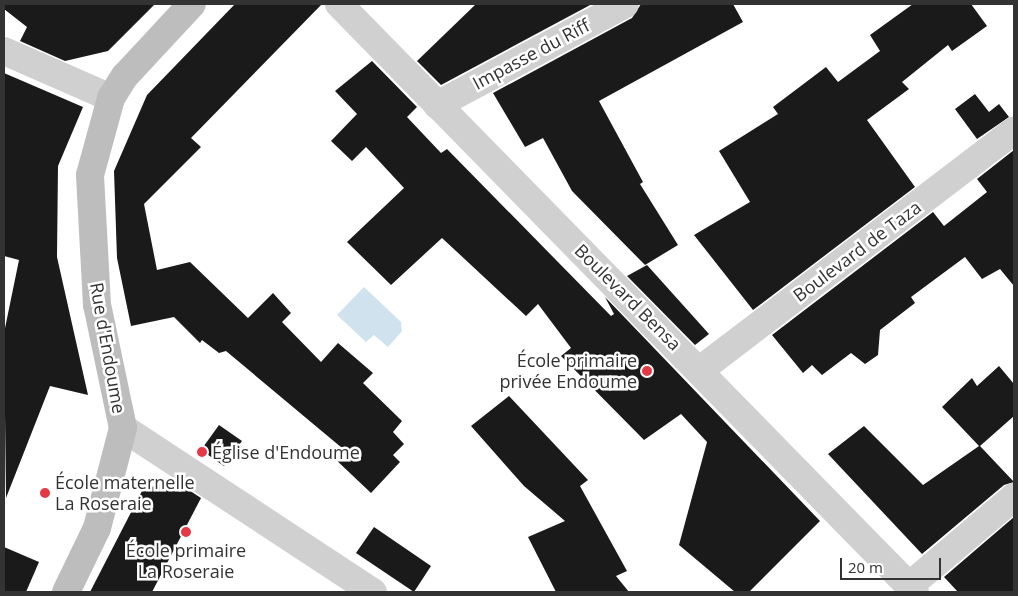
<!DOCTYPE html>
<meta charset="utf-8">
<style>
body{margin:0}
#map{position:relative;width:1018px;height:596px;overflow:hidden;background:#fff;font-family:"Open Sans",sans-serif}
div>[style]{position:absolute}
.water>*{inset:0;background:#cfe2ee}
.building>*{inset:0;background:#1a1a1a}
.street>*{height:28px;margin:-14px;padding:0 14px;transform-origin:14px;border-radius:14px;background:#d0d0d0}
.secondary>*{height:28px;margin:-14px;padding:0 14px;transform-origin:14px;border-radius:14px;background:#bdbdbd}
.dots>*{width:14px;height:14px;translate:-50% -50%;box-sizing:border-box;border:2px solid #fff;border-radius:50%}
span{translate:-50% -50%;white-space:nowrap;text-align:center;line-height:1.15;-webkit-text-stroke:5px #fff;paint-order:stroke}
.street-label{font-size:18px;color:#333}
.poi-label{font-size:18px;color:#333}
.right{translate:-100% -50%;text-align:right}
.left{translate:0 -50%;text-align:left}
.frame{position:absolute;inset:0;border:5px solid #333;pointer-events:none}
.scale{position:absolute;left:840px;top:558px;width:101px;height:22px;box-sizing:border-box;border:2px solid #333;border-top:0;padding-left:6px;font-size:15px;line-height:18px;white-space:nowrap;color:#333;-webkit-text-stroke:4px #fff;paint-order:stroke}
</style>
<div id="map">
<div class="water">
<i style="clip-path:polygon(364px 287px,401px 322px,402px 331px,388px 347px,374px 335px,366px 342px,337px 315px)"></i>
</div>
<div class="building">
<i style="clip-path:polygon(4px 4px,155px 4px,108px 51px,65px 61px,20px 41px,27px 27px,4px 9px)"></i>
<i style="clip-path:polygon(235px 4px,322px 4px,191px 138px,201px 147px,144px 204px,157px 270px,190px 262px,248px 318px,273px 293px,291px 313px,282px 322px,321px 362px,338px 343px,373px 373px,363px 383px,402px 421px,393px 432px,404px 444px,393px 455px,400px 462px,371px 493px,333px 457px,342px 448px,226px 351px,219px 353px,202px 340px,200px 343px,174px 317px,131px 326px,117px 258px,114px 171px,147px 95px)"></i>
<i style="clip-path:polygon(476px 4px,592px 4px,441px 85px,417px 61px)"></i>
<i style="clip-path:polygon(641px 4px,733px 4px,743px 22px,599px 101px,643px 182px,640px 184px,678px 245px,645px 265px,572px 191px,543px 138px,525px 147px,493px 93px,632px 18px)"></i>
<i style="clip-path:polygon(913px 4px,971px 4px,987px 26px,952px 51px,948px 45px,902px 82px,909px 89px,867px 120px,915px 187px,753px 310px,694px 235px,750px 202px,719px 151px,778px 114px,773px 107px,826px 67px,838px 82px,880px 51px,870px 35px)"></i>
<i style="clip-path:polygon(372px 61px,417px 107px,407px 117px,441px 153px,447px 149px,611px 316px,614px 314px,605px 297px,820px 521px,749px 592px,735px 592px,679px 545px,707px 442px,681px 414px,644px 440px,561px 356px,571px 348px,538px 304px,526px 316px,442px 238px,391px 285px,347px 242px,404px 188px,366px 147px,352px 161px,331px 141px,357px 114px,335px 91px)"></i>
<i style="clip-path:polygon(4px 73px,83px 107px,58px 166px,57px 257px,88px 395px,50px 386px,6px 498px,4px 333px,19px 260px,4px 256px)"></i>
<i style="clip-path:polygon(975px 94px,989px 112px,999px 104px,1009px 117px,977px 139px,955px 109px)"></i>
<i style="clip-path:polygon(1014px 150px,1014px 286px,1000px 269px,982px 279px,965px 257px,911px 297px,915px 303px,880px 330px,878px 355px,865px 364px,851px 353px,822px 375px,812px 365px,803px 373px,772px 335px,933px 212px,944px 226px,987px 192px,977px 179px)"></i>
<i style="clip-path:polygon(647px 265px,709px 334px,695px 345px,627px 276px)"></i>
<i style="clip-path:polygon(999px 366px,1014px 384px,1014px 416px,980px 446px,1014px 482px,1004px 485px,922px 554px,828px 454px,864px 426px,923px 485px,979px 446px,942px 407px,972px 378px,977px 386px)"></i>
<i style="clip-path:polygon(509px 396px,588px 480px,580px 486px,627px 571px,616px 576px,629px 592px,556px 592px,528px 537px,565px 521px,524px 486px,471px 426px)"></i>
<i style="clip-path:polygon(219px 425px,242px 441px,224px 466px,201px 450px)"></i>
<i style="clip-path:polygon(175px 481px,201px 498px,152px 592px,90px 592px,143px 489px)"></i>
<i style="clip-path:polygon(1014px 517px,1014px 592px,958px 592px,944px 577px)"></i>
<i style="clip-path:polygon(374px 527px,431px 566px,414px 592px,356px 553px)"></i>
<i style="clip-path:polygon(4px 547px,39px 562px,26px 592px,4px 592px)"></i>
</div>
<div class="street">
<i style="left:339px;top:4px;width:823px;rotate:45.59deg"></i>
<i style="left:4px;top:51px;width:117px;rotate:23.7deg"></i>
<i style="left:437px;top:105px;width:213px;rotate:-28.2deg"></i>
<i style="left:700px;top:370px;width:395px;rotate:-37.3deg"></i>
<i style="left:123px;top:428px;width:299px;rotate:33.3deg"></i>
<i style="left:909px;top:586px;width:138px;rotate:-40.3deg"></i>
</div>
<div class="secondary">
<i style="left:66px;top:592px;width:71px;rotate:-64.2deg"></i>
<i style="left:97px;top:528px;width:103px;rotate:-75.4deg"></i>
<i style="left:123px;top:428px;width:126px;rotate:-101.9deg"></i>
<i style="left:97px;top:305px;width:130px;rotate:-93.1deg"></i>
<i style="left:90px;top:175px;width:80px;rotate:-74.7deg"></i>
<i style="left:111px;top:98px;width:26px;rotate:-58deg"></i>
<i style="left:125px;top:76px;width:98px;rotate:-47.1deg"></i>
</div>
<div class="dots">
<i style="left:647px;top:371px;background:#e63946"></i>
<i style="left:202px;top:452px;background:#e63946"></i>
<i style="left:45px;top:493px;background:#e63946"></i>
<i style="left:186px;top:532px;background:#e63946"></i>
</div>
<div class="street-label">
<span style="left:531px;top:54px;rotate:-28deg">Impasse du Riff</span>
<span style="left:857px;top:251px;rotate:-37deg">Boulevard de Taza</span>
<span style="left:628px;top:297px;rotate:45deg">Boulevard Bensa</span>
<span style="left:108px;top:348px;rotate:80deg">Rue d'Endoume</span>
</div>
<div class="poi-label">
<span class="right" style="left:637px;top:371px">École primaire<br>privée Endoume</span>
<span class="left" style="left:212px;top:452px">Église d'Endoume</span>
<span class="left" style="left:55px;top:493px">École maternelle<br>La Roseraie</span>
<span style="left:186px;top:561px">École primaire<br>La Roseraie</span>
</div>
<div class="frame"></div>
<div class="scale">20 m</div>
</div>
